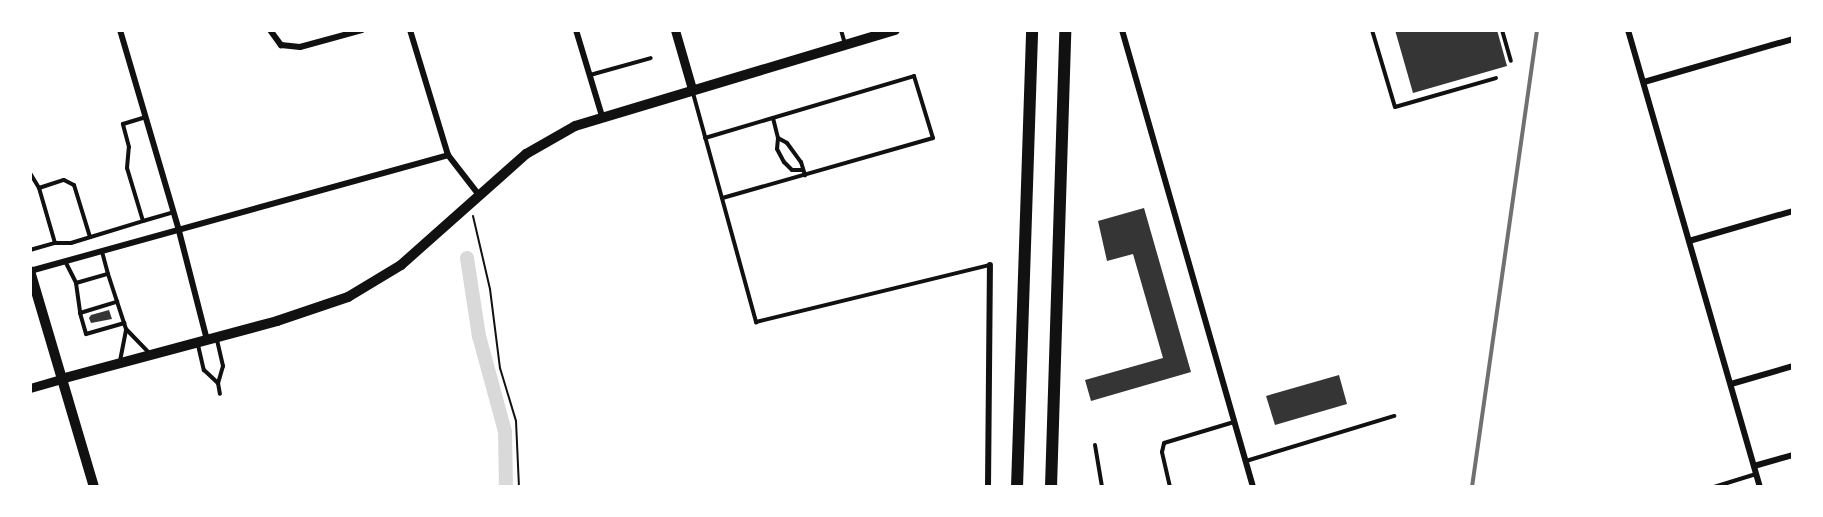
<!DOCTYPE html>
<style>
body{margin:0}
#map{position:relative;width:1823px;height:517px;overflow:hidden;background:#fff;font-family:"Archivo Narrow",sans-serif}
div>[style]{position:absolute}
.canal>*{height:14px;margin:-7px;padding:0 7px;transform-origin:7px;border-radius:7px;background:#d9d9d9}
.building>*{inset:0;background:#353535}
.path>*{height:2px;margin:-1px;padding:0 1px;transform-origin:1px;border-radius:1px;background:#111}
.service>*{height:4px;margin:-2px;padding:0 2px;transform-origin:2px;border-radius:2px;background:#111}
.minor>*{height:6px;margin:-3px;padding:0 3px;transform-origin:3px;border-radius:3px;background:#111}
.tertiary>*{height:9px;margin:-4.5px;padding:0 4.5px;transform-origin:4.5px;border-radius:4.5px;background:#111}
.secondary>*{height:10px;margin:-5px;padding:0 5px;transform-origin:5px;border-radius:5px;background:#111}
.trunk>*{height:12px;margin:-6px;padding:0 6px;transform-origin:6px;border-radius:6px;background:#111}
.rail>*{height:4px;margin:-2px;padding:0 2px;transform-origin:2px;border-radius:2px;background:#707070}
span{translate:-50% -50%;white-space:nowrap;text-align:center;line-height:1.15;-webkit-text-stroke:4.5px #fff;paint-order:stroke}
.frame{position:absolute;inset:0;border:32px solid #fff;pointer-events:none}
</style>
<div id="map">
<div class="canal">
<i style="left:467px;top:258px;width:79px;rotate:81.3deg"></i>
<i style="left:479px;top:336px;width:99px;rotate:74.8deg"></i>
<i style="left:505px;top:432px;width:55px;rotate:89deg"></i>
</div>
<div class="building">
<i style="clip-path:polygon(1395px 30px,1497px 30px,1507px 66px,1413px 93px)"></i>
<i style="clip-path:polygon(1144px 208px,1191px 372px,1091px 401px,1085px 380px,1163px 358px,1133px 254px,1107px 261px,1098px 221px)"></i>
<i style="clip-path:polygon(109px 310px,112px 319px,91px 323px,89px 318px,91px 315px)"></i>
<i style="clip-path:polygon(1339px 375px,1347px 404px,1275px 425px,1266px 396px)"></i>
</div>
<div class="path">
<i style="left:473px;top:216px;width:75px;rotate:76.9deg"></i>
<i style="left:490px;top:289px;width:80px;rotate:82.8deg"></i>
<i style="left:500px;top:368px;width:55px;rotate:73.2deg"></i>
<i style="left:516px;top:421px;width:66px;rotate:87.4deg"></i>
</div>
<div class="service">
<i style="left:841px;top:30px;width:15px;rotate:74deg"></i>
<i style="left:1372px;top:30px;width:80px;rotate:73.4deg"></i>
<i style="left:1395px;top:107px;width:105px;rotate:-16deg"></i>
<i style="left:1502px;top:30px;width:32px;rotate:74deg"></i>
<i style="left:590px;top:75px;width:63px;rotate:-15.6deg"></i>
<i style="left:693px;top:93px;width:238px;rotate:74.6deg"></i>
<i style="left:756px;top:322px;width:241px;rotate:-13.7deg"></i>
<i style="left:773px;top:118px;width:21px;rotate:76deg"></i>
<i style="left:778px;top:138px;width:10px;rotate:29deg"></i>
<i style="left:787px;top:143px;width:24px;rotate:54deg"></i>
<i style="left:801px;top:162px;width:14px;rotate:73deg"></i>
<i style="left:705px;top:138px;width:218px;rotate:-16.5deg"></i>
<i style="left:914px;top:76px;width:65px;rotate:73deg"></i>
<i style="left:933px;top:138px;width:219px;rotate:164.1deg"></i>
<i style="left:778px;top:138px;width:11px;rotate:95deg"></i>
<i style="left:777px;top:149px;width:15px;rotate:62deg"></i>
<i style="left:784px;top:162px;width:11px;rotate:45deg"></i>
<i style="left:792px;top:170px;width:10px"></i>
<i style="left:30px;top:173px;width:17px;rotate:59deg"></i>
<i style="left:143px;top:221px;width:32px;rotate:-16deg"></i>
<i style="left:55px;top:243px;width:57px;rotate:-106.2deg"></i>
<i style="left:39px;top:188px;width:26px;rotate:-18deg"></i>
<i style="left:64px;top:180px;width:11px;rotate:27deg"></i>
<i style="left:74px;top:185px;width:54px;rotate:72.9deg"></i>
<i style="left:30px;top:250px;width:26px;rotate:-16deg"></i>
<i style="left:55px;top:243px;width:16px"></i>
<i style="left:71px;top:243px;width:75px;rotate:-17deg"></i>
<i style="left:143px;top:221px;width:55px;rotate:-106.8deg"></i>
<i style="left:127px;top:168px;width:21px;rotate:-85deg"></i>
<i style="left:129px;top:147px;width:24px;rotate:-105deg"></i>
<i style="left:123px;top:124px;width:24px;rotate:-17deg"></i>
<i style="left:65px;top:261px;width:25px;rotate:63deg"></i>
<i style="left:76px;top:283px;width:33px;rotate:-16deg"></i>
<i style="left:108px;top:274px;width:23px;rotate:-105deg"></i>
<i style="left:108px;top:274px;width:58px;rotate:71.9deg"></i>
<i style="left:126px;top:329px;width:35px;rotate:46deg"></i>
<i style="left:76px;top:283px;width:30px;rotate:82deg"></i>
<i style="left:80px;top:313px;width:22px;rotate:74deg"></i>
<i style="left:86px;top:334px;width:40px;rotate:-16deg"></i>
<i style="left:80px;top:313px;width:39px;rotate:-17deg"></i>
<i style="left:217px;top:340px;width:27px;rotate:77deg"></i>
<i style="left:223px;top:366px;width:18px;rotate:106deg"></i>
<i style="left:218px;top:383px;width:11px;rotate:80deg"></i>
<i style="left:198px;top:345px;width:26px;rotate:77deg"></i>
<i style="left:204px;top:370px;width:19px;rotate:43deg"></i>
<i style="left:120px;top:361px;width:32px;rotate:-79deg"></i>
<i style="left:1095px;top:445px;width:43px;rotate:80.5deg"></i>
<i style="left:1246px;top:461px;width:155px;rotate:-16.9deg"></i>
<i style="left:1170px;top:487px;width:36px;rotate:-103deg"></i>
<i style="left:1162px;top:452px;width:9px;rotate:-77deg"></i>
<i style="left:1164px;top:443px;width:73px;rotate:-16.7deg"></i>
<i style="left:1714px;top:487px;width:44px;rotate:-17.2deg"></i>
</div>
<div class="minor">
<i style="left:120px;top:30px;width:209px;rotate:73.6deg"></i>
<i style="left:179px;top:231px;width:113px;rotate:75.6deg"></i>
<i style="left:270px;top:30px;width:19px;rotate:54deg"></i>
<i style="left:281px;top:45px;width:19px;rotate:6deg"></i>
<i style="left:300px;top:47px;width:64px;rotate:-15.3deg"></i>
<i style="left:410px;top:30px;width:131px;rotate:73.1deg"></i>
<i style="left:448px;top:155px;width:51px;rotate:52.2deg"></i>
<i style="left:576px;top:30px;width:90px;rotate:73.2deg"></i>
<i style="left:1122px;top:30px;width:475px;rotate:74deg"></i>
<i style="left:1628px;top:30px;width:476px;rotate:73.9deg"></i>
<i style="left:1644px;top:82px;width:155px;rotate:-16.1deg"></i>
<i style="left:1689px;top:241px;width:108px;rotate:-16.1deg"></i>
<i style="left:30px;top:271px;width:434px;rotate:-15.5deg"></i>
<i style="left:1731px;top:384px;width:65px;rotate:-16.2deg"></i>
<i style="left:1754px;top:466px;width:41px;rotate:-15.8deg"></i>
<i style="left:988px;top:487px;width:222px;rotate:-89.5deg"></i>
</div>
<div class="tertiary">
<i style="left:675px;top:30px;width:61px;rotate:73.9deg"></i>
<i style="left:30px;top:388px;width:32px;rotate:-16deg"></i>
</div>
<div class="secondary">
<i style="left:30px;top:271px;width:225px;rotate:73.5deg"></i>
<i style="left:61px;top:379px;width:224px;rotate:-15deg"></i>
<i style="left:277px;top:321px;width:75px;rotate:-18.7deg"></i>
<i style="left:348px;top:297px;width:62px;rotate:-31.1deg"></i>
<i style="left:401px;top:265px;width:167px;rotate:-41.6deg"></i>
<i style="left:526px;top:154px;width:56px;rotate:-29.7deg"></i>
<i style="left:575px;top:126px;width:334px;rotate:-16.7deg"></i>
</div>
<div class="trunk">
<i style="left:1017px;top:487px;width:457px;rotate:-88.1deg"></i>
<i style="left:1051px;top:487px;width:457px;rotate:-88.2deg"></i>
</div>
<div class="rail">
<i style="left:1472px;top:487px;width:462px;rotate:-81.9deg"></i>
</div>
<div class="frame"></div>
</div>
